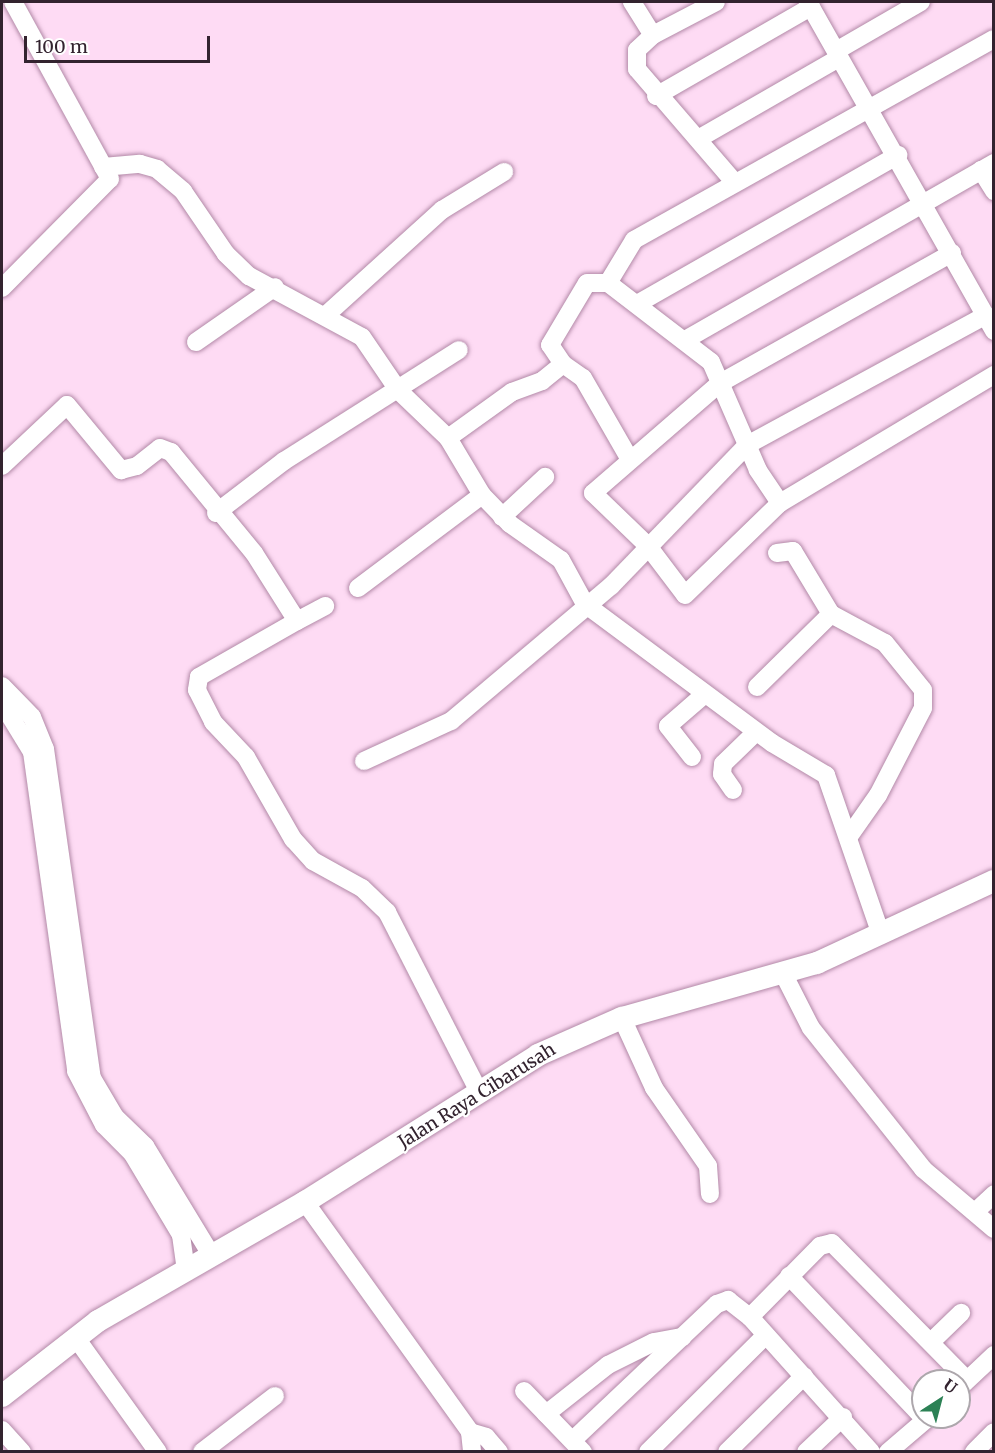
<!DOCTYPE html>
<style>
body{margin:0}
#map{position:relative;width:995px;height:1453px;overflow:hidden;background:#fedbf4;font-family:Merriweather,serif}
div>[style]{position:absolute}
.roads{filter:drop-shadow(0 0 2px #b289a7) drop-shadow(0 0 2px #b289a7)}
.minor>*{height:18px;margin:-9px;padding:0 9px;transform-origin:9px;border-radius:9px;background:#fff}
.major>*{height:22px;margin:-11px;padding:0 11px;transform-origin:11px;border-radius:11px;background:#fff}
span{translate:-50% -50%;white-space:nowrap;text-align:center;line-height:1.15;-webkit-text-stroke:4.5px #fff;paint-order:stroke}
.street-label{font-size:18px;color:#33232f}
.frame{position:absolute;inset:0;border:3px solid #33232f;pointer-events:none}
.north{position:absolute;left:911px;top:1369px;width:60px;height:60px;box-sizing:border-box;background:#fff;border:2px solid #ada7ac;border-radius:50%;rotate:36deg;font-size:16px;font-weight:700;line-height:24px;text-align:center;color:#33232f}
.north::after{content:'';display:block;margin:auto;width:21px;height:27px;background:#2c8155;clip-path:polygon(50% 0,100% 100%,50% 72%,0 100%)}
.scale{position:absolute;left:24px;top:36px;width:186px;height:27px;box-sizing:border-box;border:3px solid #33232f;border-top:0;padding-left:8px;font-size:18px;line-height:21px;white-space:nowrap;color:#33232f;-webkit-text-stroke:4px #fff;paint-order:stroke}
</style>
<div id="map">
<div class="roads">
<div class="minor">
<i style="left:632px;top:2px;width:39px;rotate:58deg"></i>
<i style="left:653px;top:35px;width:22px;rotate:137deg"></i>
<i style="left:637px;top:50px;width:19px;rotate:90deg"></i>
<i style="left:637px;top:69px;width:150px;rotate:49.3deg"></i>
<i style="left:808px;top:2px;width:378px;rotate:60.5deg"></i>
<i style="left:653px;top:35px;width:71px;rotate:-27.6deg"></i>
<i style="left:836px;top:51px;width:98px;rotate:-30deg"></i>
<i style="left:656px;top:96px;width:179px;rotate:-29.9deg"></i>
<i style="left:698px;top:139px;width:163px;rotate:-29.9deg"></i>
<i style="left:103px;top:167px;width:37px;rotate:-5deg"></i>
<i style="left:140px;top:164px;width:18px;rotate:16deg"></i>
<i style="left:157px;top:169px;width:34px;rotate:40deg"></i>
<i style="left:183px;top:191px;width:76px;rotate:55.7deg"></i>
<i style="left:226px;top:254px;width:32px;rotate:44deg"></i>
<i style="left:249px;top:276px;width:128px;rotate:28.4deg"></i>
<i style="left:362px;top:337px;width:64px;rotate:55.8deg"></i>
<i style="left:398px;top:390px;width:69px;rotate:43.8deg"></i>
<i style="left:448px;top:438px;width:66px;rotate:59.2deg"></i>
<i style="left:482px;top:495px;width:40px;rotate:46deg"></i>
<i style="left:510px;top:524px;width:62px;rotate:35.2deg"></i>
<i style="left:561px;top:560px;width:50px;rotate:61.4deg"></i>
<i style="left:585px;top:604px;width:233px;rotate:36.6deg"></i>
<i style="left:772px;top:743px;width:63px;rotate:30.7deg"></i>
<i style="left:826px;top:775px;width:169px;rotate:71deg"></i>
<i style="left:981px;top:170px;width:25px;rotate:58deg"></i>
<i style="left:952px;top:253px;width:266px;rotate:150.7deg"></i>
<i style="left:720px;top:383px;width:168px;rotate:139.1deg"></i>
<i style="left:593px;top:493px;width:76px;rotate:43.9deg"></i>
<i style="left:648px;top:546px;width:61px;rotate:52.9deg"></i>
<i style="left:685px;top:595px;width:132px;rotate:-44.1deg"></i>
<i style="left:780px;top:503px;width:249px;rotate:-30.9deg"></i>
<i style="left:2px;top:288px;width:153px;rotate:-45.3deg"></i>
<i style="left:110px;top:179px;width:202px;rotate:-118.7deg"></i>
<i style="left:637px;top:304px;width:301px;rotate:-29.7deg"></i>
<i style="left:325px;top:316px;width:158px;rotate:-42.2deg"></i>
<i style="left:442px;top:210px;width:73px;rotate:-31.5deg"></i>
<i style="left:685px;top:340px;width:356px;rotate:-29.8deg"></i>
<i style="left:196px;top:342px;width:96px;rotate:-34.8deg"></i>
<i style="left:563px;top:364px;width:23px;rotate:-124deg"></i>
<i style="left:550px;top:345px;width:72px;rotate:-59.2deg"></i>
<i style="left:587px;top:283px;width:21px"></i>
<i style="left:448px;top:438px;width:79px;rotate:-35.7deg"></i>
<i style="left:512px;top:392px;width:32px;rotate:-20deg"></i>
<i style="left:542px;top:381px;width:27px;rotate:-39deg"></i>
<i style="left:563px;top:364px;width:24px;rotate:35deg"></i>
<i style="left:583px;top:378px;width:92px;rotate:60.1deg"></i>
<i style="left:2px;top:466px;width:89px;rotate:-43.2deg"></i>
<i style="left:67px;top:405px;width:85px;rotate:50.3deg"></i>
<i style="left:121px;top:470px;width:16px;rotate:-14deg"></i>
<i style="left:137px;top:466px;width:29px;rotate:-38deg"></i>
<i style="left:160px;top:448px;width:12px;rotate:20deg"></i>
<i style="left:171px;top:452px;width:131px;rotate:50.6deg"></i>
<i style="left:254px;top:553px;width:80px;rotate:57.7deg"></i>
<i style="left:297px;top:621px;width:113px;rotate:150.3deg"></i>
<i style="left:199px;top:677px;width:13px;rotate:99deg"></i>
<i style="left:197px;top:690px;width:36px;rotate:63deg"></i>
<i style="left:213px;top:722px;width:48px;rotate:46.7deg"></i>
<i style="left:246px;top:757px;width:95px;rotate:60.2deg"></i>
<i style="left:293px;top:839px;width:30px;rotate:48deg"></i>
<i style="left:313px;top:861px;width:56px;rotate:28.9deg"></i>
<i style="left:362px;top:888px;width:35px;rotate:44deg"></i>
<i style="left:387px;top:912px;width:202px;rotate:62.9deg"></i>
<i style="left:780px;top:503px;width:40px;rotate:-124deg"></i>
<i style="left:758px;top:470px;width:118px;rotate:-113.5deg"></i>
<i style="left:711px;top:362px;width:130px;rotate:-142.5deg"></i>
<i style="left:608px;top:283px;width:50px;rotate:-58.8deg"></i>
<i style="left:634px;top:240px;width:412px;rotate:-29.2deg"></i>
<i style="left:216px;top:513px;width:86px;rotate:-37.4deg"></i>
<i style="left:284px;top:461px;width:207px;rotate:-32.4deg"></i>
<i style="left:502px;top:517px;width:59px;rotate:-42.9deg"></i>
<i style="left:777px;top:553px;width:16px;rotate:-7deg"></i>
<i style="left:793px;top:551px;width:74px;rotate:58.9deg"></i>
<i style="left:831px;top:614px;width:61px;rotate:28.2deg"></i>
<i style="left:885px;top:643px;width:60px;rotate:51deg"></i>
<i style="left:923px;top:690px;width:18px;rotate:90deg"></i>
<i style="left:923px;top:708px;width:98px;rotate:117.3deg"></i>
<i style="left:878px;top:795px;width:49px;rotate:125deg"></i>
<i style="left:358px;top:588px;width:155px;rotate:-36.9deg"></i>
<i style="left:297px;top:621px;width:32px;rotate:-28deg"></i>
<i style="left:2px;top:686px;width:43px;rotate:45.9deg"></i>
<i style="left:32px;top:717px;width:35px;rotate:68deg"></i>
<i style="left:45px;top:749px;width:332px;rotate:81.9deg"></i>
<i style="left:92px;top:1078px;width:45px;rotate:59.5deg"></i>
<i style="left:115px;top:1117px;width:42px;rotate:44deg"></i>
<i style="left:145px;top:1146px;width:129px;rotate:58.7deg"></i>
<i style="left:757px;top:687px;width:104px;rotate:-44.6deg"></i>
<i style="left:2px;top:703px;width:57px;rotate:58.5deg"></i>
<i style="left:32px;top:752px;width:322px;rotate:82.1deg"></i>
<i style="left:76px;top:1071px;width:61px;rotate:62.6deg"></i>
<i style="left:104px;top:1125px;width:40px;rotate:45deg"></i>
<i style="left:132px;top:1153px;width:96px;rotate:59.1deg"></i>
<i style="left:181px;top:1235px;width:34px;rotate:82deg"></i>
<i style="left:692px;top:757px;width:39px;rotate:-128deg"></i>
<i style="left:668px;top:726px;width:49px;rotate:-40.9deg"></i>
<i style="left:364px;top:761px;width:96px;rotate:-24.7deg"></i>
<i style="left:451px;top:721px;width:209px;rotate:-40.2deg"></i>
<i style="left:611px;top:586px;width:196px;rotate:-46deg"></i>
<i style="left:747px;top:445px;width:272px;rotate:-28.5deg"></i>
<i style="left:733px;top:790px;width:19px;rotate:-125deg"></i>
<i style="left:722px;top:774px;width:10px;rotate:-84deg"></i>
<i style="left:723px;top:764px;width:46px;rotate:-44.1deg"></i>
<i style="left:784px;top:975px;width:59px;rotate:63deg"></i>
<i style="left:811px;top:1028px;width:180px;rotate:51.5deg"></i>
<i style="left:923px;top:1169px;width:93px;rotate:40.2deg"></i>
<i style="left:622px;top:1018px;width:77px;rotate:65.4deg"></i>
<i style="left:654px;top:1088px;width:95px;rotate:55.3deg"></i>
<i style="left:708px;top:1166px;width:28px;rotate:86deg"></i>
<i style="left:305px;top:1202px;width:283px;rotate:54.3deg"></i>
<i style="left:470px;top:1432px;width:20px;rotate:84deg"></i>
<i style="left:975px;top:1212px;width:26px;rotate:-43deg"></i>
<i style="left:789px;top:1276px;width:195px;rotate:46.5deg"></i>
<i style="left:750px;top:1317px;width:100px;rotate:-45.4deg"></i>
<i style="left:820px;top:1246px;width:12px;rotate:-14deg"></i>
<i style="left:832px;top:1243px;width:192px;rotate:45.4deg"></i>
<i style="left:76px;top:1338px;width:140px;rotate:54.3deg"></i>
<i style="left:931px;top:1342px;width:42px;rotate:-44deg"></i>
<i style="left:959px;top:1388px;width:48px;rotate:-43.3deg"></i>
<i style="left:524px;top:1391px;width:85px;rotate:46deg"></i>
<i style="left:546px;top:1414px;width:79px;rotate:-38.3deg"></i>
<i style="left:608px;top:1365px;width:51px;rotate:-26.6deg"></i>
<i style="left:654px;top:1342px;width:29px;rotate:-10deg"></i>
<i style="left:2px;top:1430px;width:30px;rotate:48deg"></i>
<i style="left:470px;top:1432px;width:17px;rotate:17deg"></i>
<i style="left:486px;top:1437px;width:20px;rotate:49deg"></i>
<i style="left:573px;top:1440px;width:198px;rotate:-43.4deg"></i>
<i style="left:717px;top:1304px;width:12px;rotate:-20deg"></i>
<i style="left:728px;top:1300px;width:28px;rotate:38deg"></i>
<i style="left:750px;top:1317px;width:181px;rotate:48.1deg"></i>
<i style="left:202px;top:1452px;width:92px;rotate:-37.5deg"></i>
<i style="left:648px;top:1452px;width:166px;rotate:-44.8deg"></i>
<i style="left:727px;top:1452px;width:108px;rotate:-44.6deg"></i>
<i style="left:806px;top:1452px;width:51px;rotate:-43.4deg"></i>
<i style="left:888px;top:1452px;width:54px;rotate:-40.5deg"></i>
<i style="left:974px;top:1452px;width:28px;rotate:-45deg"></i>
</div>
<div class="major">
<i style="left:2px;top:1396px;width:122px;rotate:-38deg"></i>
<i style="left:98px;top:1321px;width:239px;rotate:-29.9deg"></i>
<i style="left:305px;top:1202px;width:275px;rotate:-32.2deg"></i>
<i style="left:538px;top:1055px;width:92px;rotate:-23.8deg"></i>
<i style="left:622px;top:1018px;width:203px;rotate:-15.8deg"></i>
<i style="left:817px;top:963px;width:195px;rotate:-24.9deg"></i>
</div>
</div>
<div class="street-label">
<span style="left:477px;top:1096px;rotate:-32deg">Jalan Raya Cibarusah</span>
</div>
<div class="frame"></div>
<div class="north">U</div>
<div class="scale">100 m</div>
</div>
